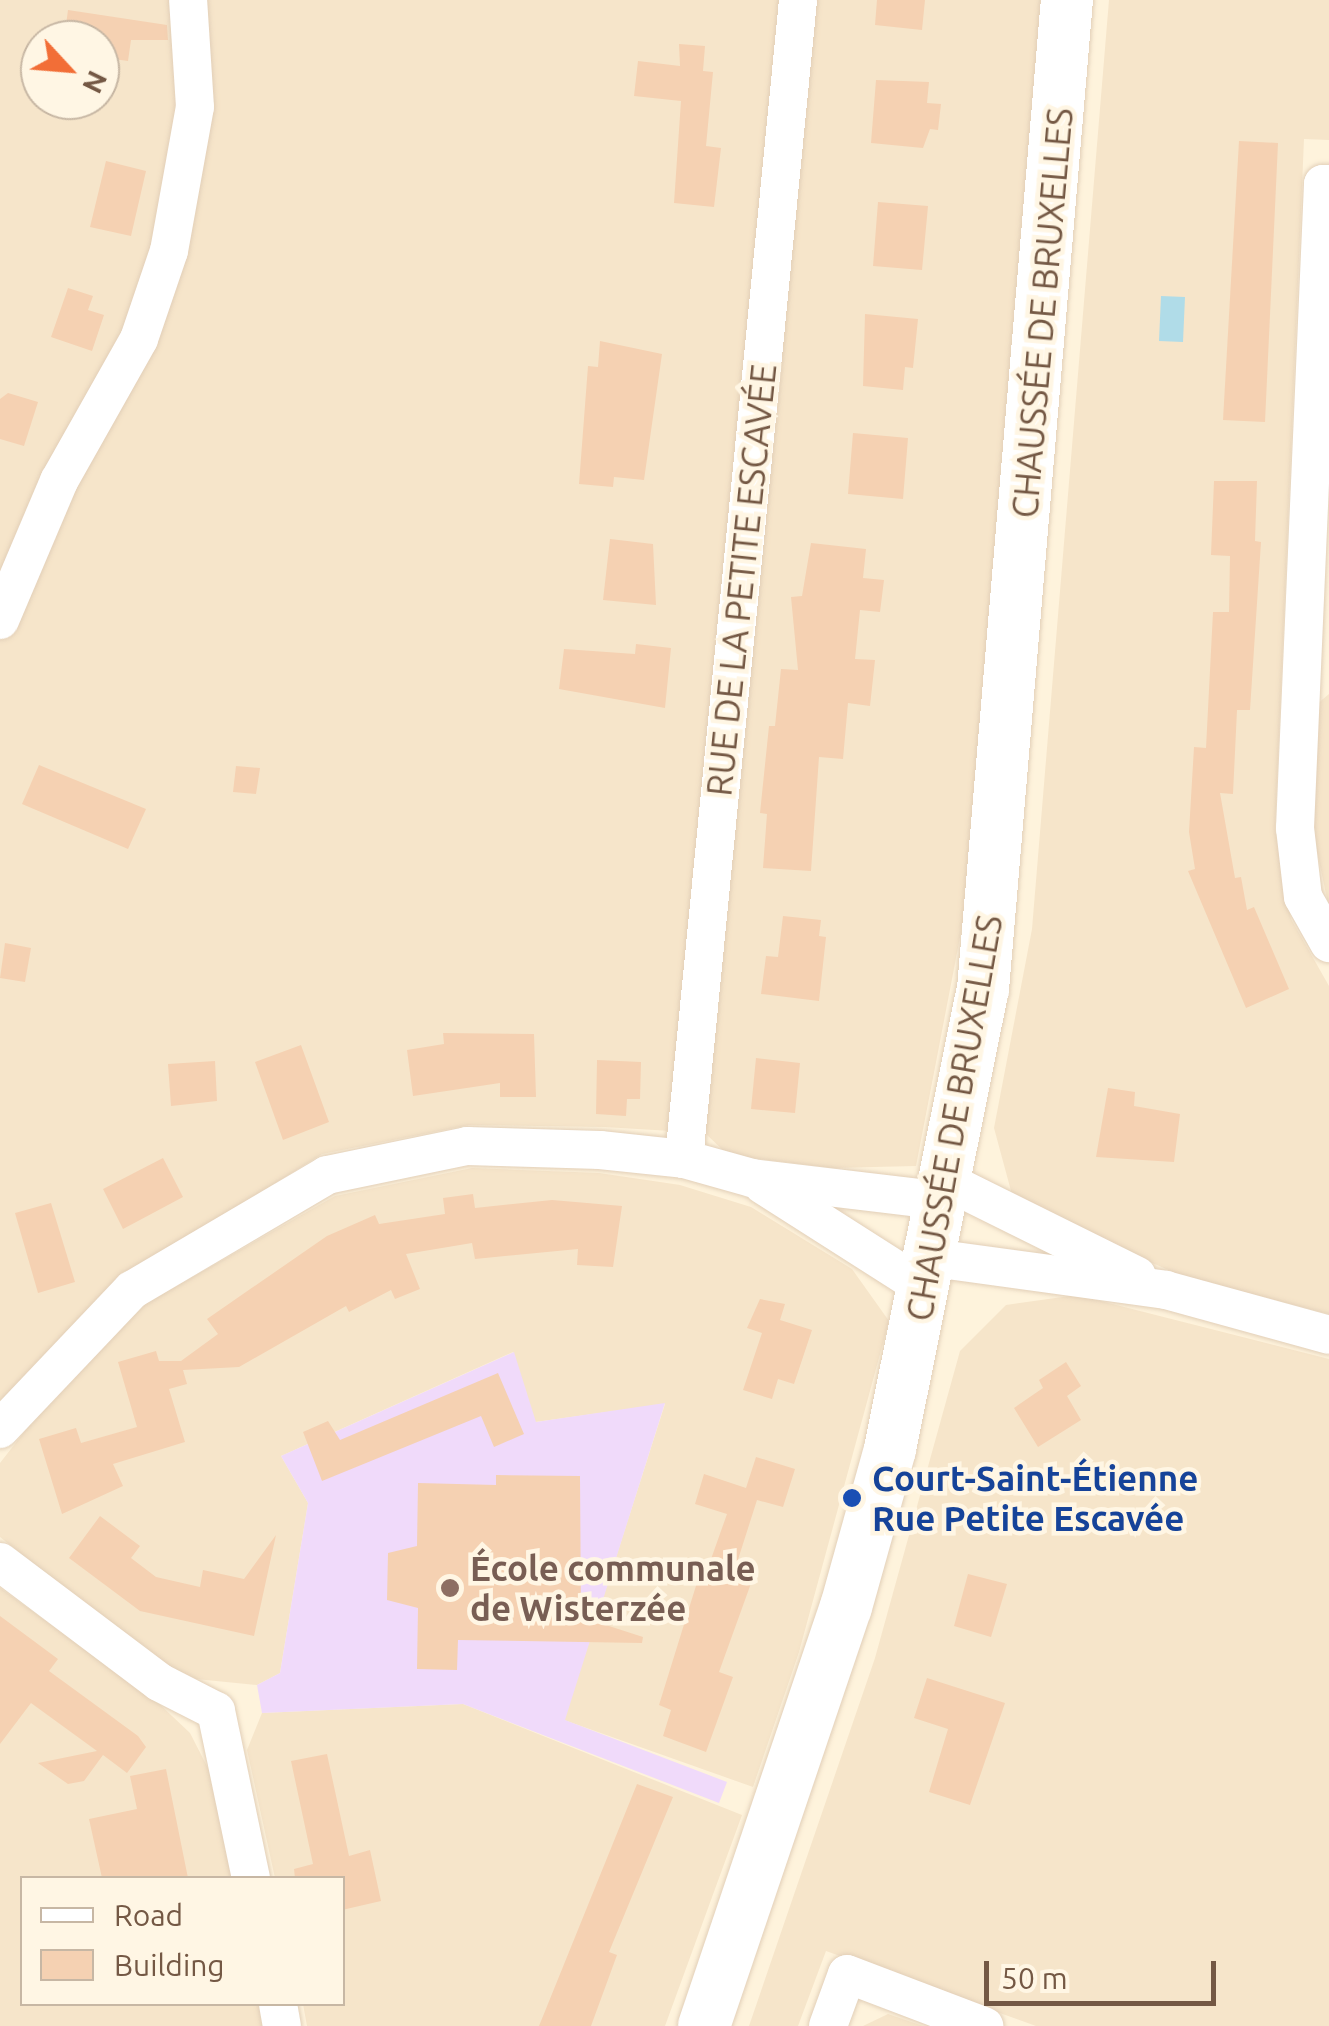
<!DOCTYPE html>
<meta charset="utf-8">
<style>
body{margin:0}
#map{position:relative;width:1329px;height:2026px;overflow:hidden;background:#fef3dc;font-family:Ubuntu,sans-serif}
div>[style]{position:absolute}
.residential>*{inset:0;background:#f6e5ca}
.education>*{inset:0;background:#f0dafa}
.water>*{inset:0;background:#b0dce8}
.building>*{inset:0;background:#f5d1b2}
.roads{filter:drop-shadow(0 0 2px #e2cfb8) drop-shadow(0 0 2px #e2cfb8)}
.minor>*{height:38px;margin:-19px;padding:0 19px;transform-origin:19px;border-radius:19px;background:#fff}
.secondary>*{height:52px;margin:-26px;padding:0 26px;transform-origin:26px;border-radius:26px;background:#fff}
.dots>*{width:28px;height:28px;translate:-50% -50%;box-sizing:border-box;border:5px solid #fff6e4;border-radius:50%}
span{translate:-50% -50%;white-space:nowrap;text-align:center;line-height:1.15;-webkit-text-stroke:9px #fff6e4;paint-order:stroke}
.street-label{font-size:35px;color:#745844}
.transit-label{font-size:35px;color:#164399;font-weight:700}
.left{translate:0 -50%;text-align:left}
.education-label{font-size:35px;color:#785e54;font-weight:700}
.legend{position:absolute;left:20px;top:1876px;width:325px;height:130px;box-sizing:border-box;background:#fff6e4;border:2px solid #c7b7a4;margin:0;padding:12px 18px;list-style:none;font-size:30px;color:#745844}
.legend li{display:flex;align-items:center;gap:20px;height:50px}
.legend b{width:50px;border:2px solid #c7b7a4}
.north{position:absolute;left:20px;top:20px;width:100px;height:100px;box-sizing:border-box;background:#fff6e4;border:2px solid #c7b7a4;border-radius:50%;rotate:116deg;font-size:28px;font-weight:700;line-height:40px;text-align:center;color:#745844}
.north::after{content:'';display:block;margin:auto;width:35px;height:45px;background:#f26e37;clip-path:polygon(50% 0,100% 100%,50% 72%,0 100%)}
.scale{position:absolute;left:984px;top:1961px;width:232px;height:45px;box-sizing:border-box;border:5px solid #745844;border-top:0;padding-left:12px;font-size:30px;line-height:35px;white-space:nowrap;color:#745844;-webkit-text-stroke:8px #fff6e4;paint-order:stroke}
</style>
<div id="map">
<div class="residential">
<i style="clip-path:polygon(evenodd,0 0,1041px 0,967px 901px,916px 1166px,832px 1168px,728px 1155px,705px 1133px,604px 1127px,469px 1125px,322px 1154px,124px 1278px,0 1401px,0 0,40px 40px,100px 40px,100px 100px,40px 100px,40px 40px)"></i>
<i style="clip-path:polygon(1109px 0,1329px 0,1329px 140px,1304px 139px,1275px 829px,1291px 919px,1329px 986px,1329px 1314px,1182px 1276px,1014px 1202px,994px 1128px,1032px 929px)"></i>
<i style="clip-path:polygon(1329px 694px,1329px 908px,1312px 828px,1316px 705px)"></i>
<i style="clip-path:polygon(472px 1168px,599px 1173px,680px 1185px,751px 1207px,852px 1269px,889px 1321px,799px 1652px,753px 1787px,564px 1720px,665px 1404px,535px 1422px,513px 1352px,281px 1456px,308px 1503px,280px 1673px,257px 1685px,196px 1679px,159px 1663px,0 1537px,0 1463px,57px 1390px,147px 1303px,335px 1196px)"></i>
<i style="clip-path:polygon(1077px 1295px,1329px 1359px,1329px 2026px,1036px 2026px,826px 1951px,798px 2026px,749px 2026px,875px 1658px,960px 1351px,1006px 1305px)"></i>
<i style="clip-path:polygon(0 1588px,153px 1698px,190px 1733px,214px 1780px,234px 1878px,22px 1878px,22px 2004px,261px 2004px,265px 2026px,0 2026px)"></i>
<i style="clip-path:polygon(463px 1704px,742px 1815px,665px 2026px,307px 2026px,303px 2004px,342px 2004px,342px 1878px,275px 1878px,247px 1750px,262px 1713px)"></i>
<i style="clip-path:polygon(888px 2014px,923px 2026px,863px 2026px)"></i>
</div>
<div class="education">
<i style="clip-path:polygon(514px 1352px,536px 1422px,665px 1403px,565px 1720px,727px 1782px,719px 1803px,463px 1704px,262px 1713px,257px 1685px,280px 1673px,308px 1503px,281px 1456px)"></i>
</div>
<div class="water">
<i style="clip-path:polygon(1161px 296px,1185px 297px,1183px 342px,1159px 341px)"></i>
</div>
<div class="building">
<i style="clip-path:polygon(877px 0,925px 0,922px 30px,875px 25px)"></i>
<i style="clip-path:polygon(68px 10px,167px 25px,168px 40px,131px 40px,128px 61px,100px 57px,100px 40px,64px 40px)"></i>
<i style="clip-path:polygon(679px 44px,705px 46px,703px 71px,713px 72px,706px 146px,721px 148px,714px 207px,674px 203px,681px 101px,634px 96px,638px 61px,680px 66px)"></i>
<i style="clip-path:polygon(876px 80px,929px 82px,927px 103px,941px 104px,938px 130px,930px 129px,923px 148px,871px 143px)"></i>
<i style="clip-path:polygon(1239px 141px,1278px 143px,1265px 422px,1223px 420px)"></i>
<i style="clip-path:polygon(106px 161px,146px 171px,131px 236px,90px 227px)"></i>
<i style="clip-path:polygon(878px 202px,928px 206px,922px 270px,873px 266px)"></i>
<i style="clip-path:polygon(68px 288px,93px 296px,88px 310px,104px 315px,92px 351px,51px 337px)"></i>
<i style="clip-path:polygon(865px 314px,918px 319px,913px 368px,905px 367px,903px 390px,863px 386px)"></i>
<i style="clip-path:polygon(600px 341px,662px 354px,644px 480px,614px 477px,613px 487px,579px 484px,588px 366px,598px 367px)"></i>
<i style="clip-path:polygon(8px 393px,38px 402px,24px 446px,0 439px,0 399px)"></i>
<i style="clip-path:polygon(853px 433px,908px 438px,903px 499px,848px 494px)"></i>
<i style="clip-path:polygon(1214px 481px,1257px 481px,1255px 541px,1261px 542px,1250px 710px,1237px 710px,1233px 794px,1220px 793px,1235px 878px,1241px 877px,1247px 910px,1254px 907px,1289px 989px,1246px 1008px,1188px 871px,1195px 869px,1189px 832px,1194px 747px,1206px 748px,1213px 612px,1229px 612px,1230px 556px,1211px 555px)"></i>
<i style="clip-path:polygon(610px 539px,653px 544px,656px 605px,603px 600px)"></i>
<i style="clip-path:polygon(811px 543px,866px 549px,863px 578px,884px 580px,880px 612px,860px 610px,855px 659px,875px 660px,870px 706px,848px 703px,843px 759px,819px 757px,811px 871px,763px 868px,767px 814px,760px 813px,769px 726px,775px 726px,781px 669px,798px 670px,791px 597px,802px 596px)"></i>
<i style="clip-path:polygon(636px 644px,671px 648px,665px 708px,559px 689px,564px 649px,635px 654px)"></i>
<i style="clip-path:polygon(39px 765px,146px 809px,128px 849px,22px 804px)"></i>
<i style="clip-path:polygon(236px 766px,260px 768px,256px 794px,233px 792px)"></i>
<i style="clip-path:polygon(783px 916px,821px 920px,819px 936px,826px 937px,819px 1001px,761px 994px,766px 956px,778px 957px)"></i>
<i style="clip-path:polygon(5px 943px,31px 948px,25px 982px,0 978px)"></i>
<i style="clip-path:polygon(443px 1033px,534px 1034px,536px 1097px,500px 1097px,500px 1083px,413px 1096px,407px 1050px,444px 1044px)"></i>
<i style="clip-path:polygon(301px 1045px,329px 1122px,283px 1140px,255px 1062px)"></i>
<i style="clip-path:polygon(756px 1058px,800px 1063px,795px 1113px,751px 1109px)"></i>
<i style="clip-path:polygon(597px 1060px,641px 1062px,640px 1099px,627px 1099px,626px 1116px,596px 1114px)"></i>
<i style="clip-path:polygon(215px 1061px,217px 1101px,171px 1106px,168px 1064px)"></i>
<i style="clip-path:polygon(1108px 1088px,1135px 1092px,1134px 1106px,1180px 1114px,1174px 1162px,1096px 1157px)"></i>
<i style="clip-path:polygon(163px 1158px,183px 1197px,123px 1229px,103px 1189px)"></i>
<i style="clip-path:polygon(473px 1194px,475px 1208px,552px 1200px,622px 1206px,613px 1267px,577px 1265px,578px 1249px,475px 1259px,472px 1243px,406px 1254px,420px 1289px,395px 1299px,391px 1290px,349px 1312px,346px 1306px,239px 1367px,183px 1370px,187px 1384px,169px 1389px,185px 1442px,113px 1464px,123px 1486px,62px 1514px,39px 1439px,76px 1428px,81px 1443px,137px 1427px,118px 1362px,156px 1351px,159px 1361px,181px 1361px,218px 1334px,207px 1319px,327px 1236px,375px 1215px,379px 1224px,445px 1214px,443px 1198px)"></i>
<i style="clip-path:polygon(51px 1203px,75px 1282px,38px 1293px,15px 1213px)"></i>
<i style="clip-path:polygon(760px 1299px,785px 1304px,780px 1320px,812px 1330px,794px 1384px,778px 1379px,772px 1399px,743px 1390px,762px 1333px,747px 1328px)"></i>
<i style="clip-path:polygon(1066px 1362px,1081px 1386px,1067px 1396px,1081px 1420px,1038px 1447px,1014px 1408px,1043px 1388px,1039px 1380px)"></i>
<i style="clip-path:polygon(498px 1373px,524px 1434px,494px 1447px,481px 1416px,322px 1481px,303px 1432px,328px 1421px,340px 1440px)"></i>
<i style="clip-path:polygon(756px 1457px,795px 1469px,783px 1507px,757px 1500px,735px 1569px,754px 1575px,719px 1672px,733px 1677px,706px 1752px,663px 1736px,671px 1710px,659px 1705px,704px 1560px,710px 1562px,727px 1514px,695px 1504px,704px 1474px,746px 1488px)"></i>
<i style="clip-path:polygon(496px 1475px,580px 1476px,581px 1617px,643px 1637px,642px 1643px,458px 1640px,457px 1670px,417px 1669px,418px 1608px,387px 1600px,388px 1553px,417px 1546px,418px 1483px,496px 1485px)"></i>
<i style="clip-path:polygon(100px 1516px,140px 1546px,131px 1558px,156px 1577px,200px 1587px,203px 1570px,244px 1579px,276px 1535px,254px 1636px,140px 1611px,69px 1558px)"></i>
<i style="clip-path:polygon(968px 1574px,1007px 1584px,991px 1637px,954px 1626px)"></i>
<i style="clip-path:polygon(0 1616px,58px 1659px,49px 1671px,138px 1736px,146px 1747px,127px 1773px,103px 1755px,84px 1781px,68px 1784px,38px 1763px,97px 1751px,31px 1703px,0 1744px)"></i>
<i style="clip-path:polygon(927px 1678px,1005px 1703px,970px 1805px,929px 1792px,948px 1729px,914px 1718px)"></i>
<i style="clip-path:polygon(327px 1754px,349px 1856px,370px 1850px,381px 1901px,342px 1910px,342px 1878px,295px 1878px,294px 1869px,313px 1864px,291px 1761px)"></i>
<i style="clip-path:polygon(166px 1769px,188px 1878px,102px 1878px,89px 1819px,137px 1809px,130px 1776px)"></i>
<i style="clip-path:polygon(637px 1784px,673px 1797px,609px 1952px,617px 1955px,591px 2026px,539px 2026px)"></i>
</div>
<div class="roads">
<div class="minor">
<i style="left:1329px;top:184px;width:6px;rotate:180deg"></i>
<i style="left:1323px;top:184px;width:645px;rotate:92.49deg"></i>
<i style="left:1295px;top:828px;width:69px;rotate:83.4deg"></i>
<i style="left:1303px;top:897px;width:53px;rotate:60.5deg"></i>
<i style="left:0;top:620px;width:151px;rotate:-67deg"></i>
<i style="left:59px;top:481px;width:163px;rotate:-60.6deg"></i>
<i style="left:139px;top:339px;width:93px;rotate:-71.2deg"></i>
<i style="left:169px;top:251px;width:146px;rotate:-79.8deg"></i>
<i style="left:195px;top:107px;width:107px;rotate:-93.7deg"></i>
<i style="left:684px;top:1159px;width:1165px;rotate:-84.38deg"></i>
<i style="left:948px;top:1182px;width:211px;rotate:26.4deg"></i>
<i style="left:763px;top:1185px;width:193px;rotate:32.5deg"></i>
<i style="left:933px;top:1258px;width:235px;rotate:7.8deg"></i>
<i style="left:1166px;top:1290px;width:169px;rotate:15.4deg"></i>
<i style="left:0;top:1429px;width:192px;rotate:-46.5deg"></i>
<i style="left:132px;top:1290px;width:226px;rotate:-30.5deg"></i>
<i style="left:327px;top:1175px;width:143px;rotate:-11.7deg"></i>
<i style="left:467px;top:1146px;width:133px;rotate:1.7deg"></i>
<i style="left:600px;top:1150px;width:84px;rotate:6.1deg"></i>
<i style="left:684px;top:1159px;width:71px;rotate:15.6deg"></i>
<i style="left:752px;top:1178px;width:193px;rotate:6.8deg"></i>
<i style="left:0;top:1562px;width:199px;rotate:37deg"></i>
<i style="left:159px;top:1682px;width:64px;rotate:27deg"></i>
<i style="left:216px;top:1711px;width:171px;rotate:78.2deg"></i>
<i style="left:278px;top:2004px;width:22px;rotate:80deg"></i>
<i style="left:828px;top:2026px;width:55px;rotate:-69.9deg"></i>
<i style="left:847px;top:1974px;width:147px;rotate:20.8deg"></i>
</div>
<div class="secondary">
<i style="left:704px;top:2026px;width:442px;rotate:-71.3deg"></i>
<i style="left:846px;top:1607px;width:164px;rotate:-74.4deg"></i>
<i style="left:890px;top:1449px;width:469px;rotate:-78.6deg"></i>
<i style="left:983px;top:989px;width:993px;rotate:-85.15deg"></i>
</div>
</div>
<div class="dots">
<i style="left:852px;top:1498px;background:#1a4fb4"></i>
<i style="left:450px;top:1588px;background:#8d6e63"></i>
</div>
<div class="street-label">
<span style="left:1042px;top:313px;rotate:-85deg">CHAUSSÉE DE BRUXELLES</span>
<span style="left:741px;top:580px;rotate:-84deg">RUE DE LA PETITE ESCAVÉE</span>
<span style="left:954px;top:1118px;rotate:-80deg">CHAUSSÉE DE BRUXELLES</span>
</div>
<div class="transit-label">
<span class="left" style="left:872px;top:1498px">Court-Saint-Étienne<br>Rue Petite Escavée</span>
</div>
<div class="education-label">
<span class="left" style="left:470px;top:1588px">École communale<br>de Wisterzée</span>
</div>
<ul class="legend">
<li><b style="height:12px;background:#fff"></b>Road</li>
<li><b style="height:28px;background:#f5d1b2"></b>Building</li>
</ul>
<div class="north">N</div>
<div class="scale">50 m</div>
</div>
